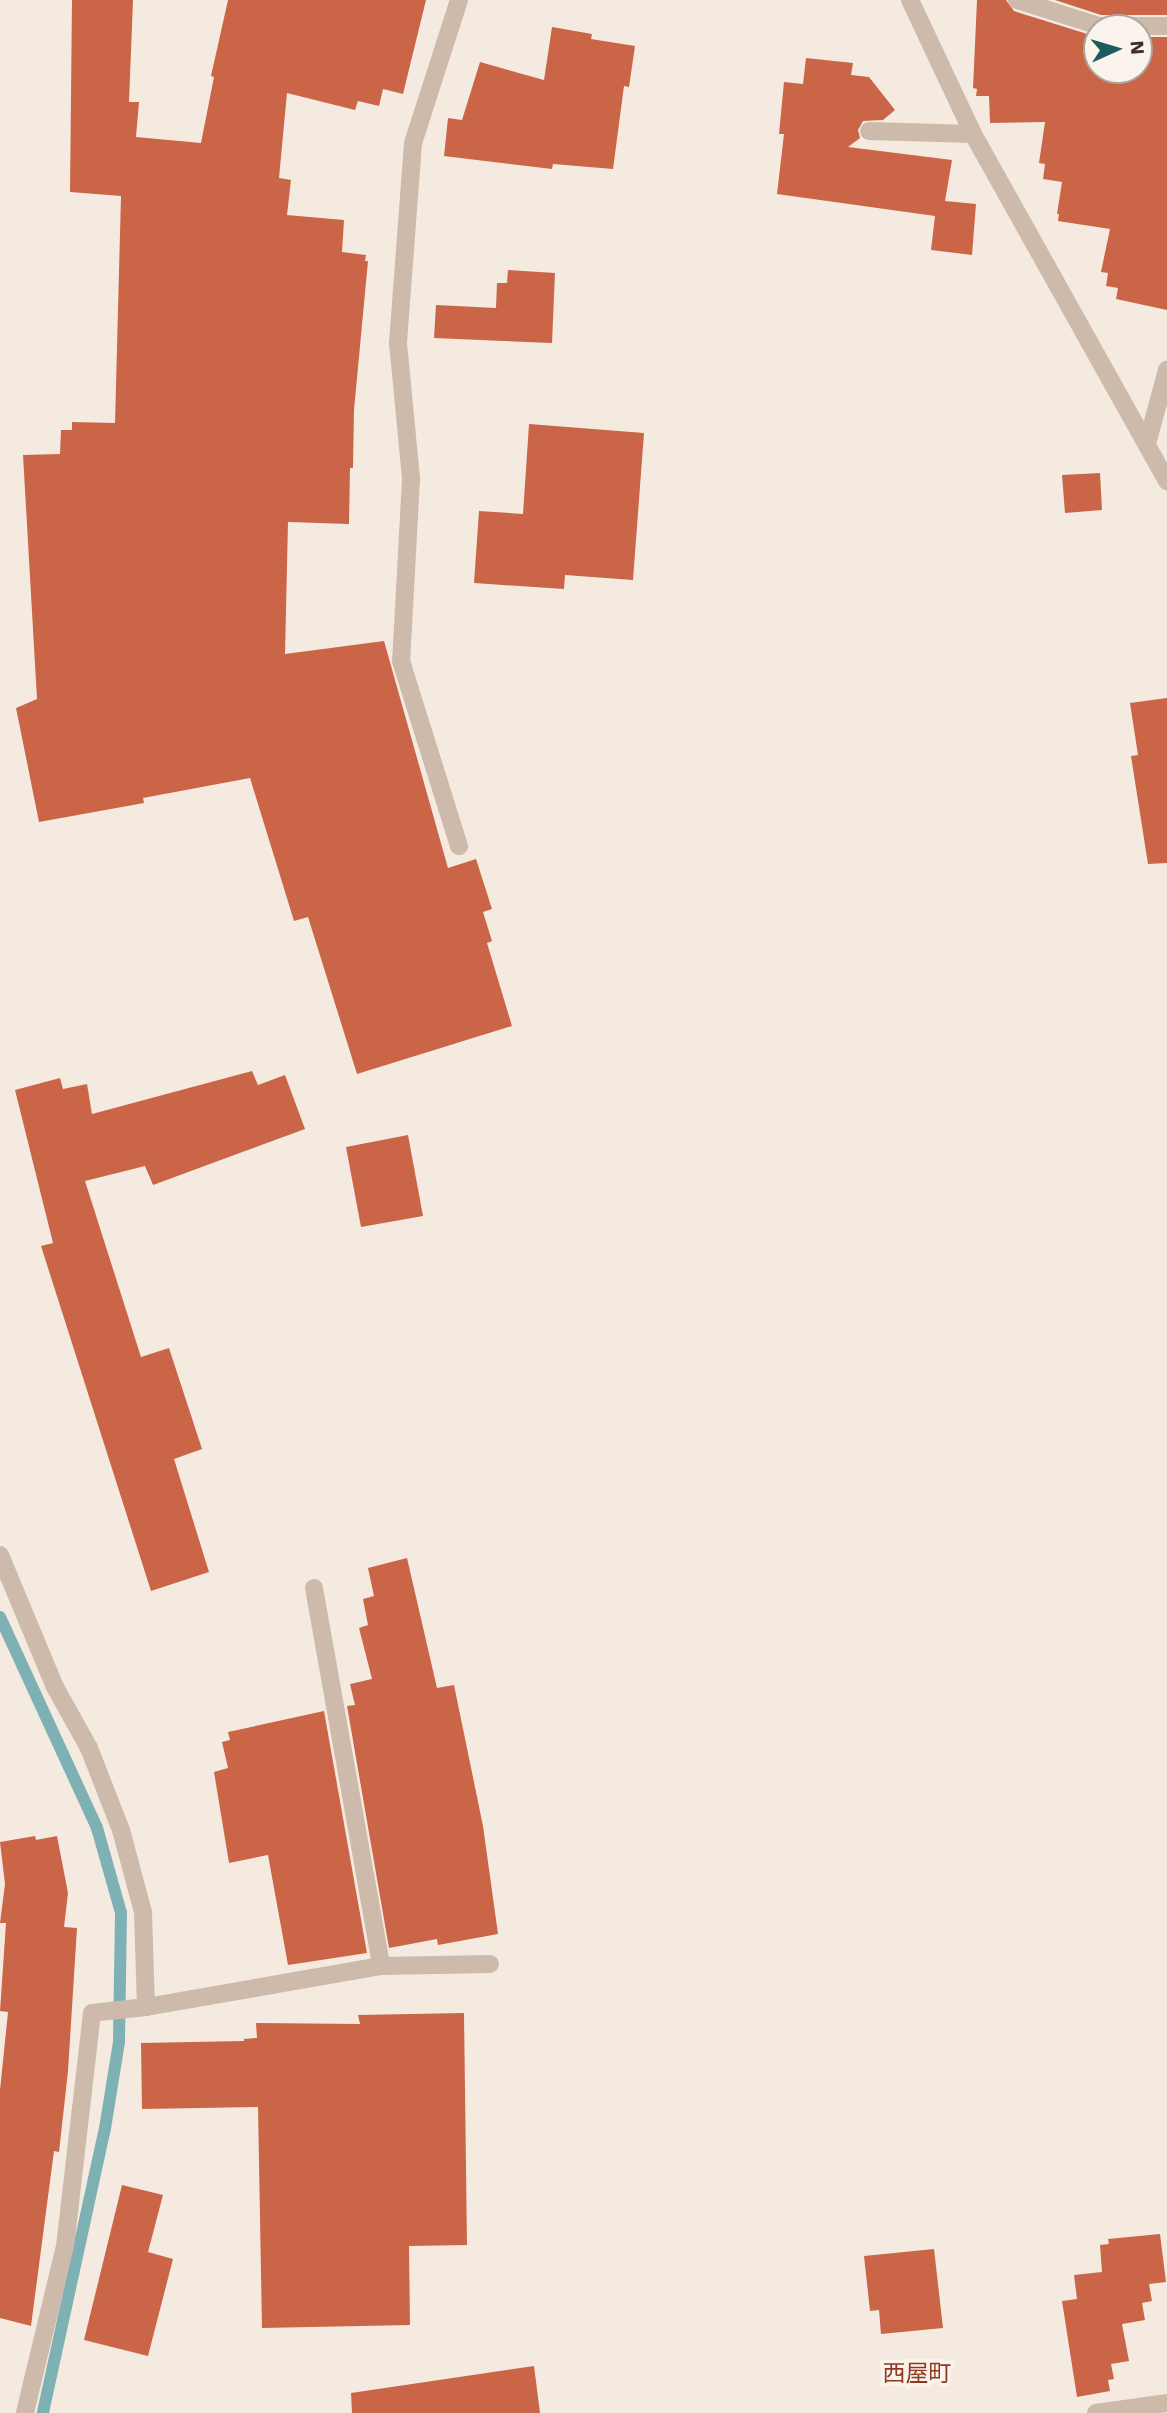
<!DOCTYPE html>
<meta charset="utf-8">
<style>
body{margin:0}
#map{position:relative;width:1167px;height:2413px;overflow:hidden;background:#f4eae0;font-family:"Work Sans","Noto Sans JP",sans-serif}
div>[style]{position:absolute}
.stream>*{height:12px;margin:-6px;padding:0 6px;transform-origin:6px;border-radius:6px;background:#7db1b3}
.building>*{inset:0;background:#cb6547}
.minor>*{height:18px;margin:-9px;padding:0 9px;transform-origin:9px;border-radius:9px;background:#cdbaaa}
span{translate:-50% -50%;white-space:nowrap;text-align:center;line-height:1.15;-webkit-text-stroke:7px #fbf4ed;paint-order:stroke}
.quarter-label{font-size:23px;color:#8d381f}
.north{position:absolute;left:1083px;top:14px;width:70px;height:70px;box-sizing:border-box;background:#fbf4ed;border:2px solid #aea59f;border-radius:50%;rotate:86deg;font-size:19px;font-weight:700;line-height:28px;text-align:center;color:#3b2f2a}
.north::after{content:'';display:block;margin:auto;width:24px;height:32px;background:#1d5b5e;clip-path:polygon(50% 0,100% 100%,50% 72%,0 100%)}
</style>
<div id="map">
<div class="stream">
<i style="left:0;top:1617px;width:232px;rotate:65.3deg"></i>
<i style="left:97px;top:1828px;width:88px;rotate:74.2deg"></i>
<i style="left:121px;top:1913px;width:129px;rotate:90.9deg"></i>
<i style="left:119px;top:2042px;width:87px;rotate:99.2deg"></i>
<i style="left:105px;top:2128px;width:292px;rotate:102.3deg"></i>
</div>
<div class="building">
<i style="clip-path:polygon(72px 0,133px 0,129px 102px,139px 102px,136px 137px,201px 143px,214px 77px,211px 76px,228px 0,426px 0,403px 94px,383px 89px,379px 106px,358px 101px,355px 110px,287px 93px,279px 178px,291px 180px,287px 215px,344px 220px,342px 252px,366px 255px,365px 261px,368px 261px,354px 410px,353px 468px,350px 468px,349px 524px,288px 522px,285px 654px,384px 641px,448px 868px,476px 859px,492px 909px,483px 912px,492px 941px,487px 943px,512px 1026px,357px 1074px,308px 917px,294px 921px,250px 778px,143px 798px,144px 803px,39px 822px,16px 708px,37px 699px,23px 455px,60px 454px,61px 430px,72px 430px,72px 422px,115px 423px,121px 196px,70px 192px)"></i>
<i style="clip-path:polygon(977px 0,1006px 0,1014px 11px,1097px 37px,1097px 70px,1139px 70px,1139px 37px,1167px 37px,1167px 310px,1116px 299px,1118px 288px,1106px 286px,1108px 273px,1101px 272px,1110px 229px,1058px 221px,1059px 214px,1057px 214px,1062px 182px,1043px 179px,1045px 164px,1039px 163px,1045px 122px,990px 123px,989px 96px,976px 96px,977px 89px,973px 88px)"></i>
<i style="clip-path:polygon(1055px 0,1167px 0,1167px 15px,1101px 15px)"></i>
<i style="clip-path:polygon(552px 27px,592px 34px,591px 39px,635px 46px,629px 87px,624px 86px,613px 169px,553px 164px,552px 169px,444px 156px,448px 118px,462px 120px,480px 62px,544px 80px)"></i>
<i style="clip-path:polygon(806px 58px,853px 63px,851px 75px,869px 77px,895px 110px,883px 120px,863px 121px,858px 130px,860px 138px,848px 147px,952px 160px,945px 201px,976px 204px,972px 255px,931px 250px,935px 216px,777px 194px,784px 134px,779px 134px,784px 82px,803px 84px)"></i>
<i style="clip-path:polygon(508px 270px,555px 273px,552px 343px,434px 338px,436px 305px,496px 308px,497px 283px,507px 283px)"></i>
<i style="clip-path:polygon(529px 424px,644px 433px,633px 580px,565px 575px,564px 589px,474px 583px,479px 511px,523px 514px)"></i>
<i style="clip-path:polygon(1100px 473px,1102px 510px,1065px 513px,1062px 475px)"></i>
<i style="clip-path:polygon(1167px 698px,1167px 863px,1148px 864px,1131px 756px,1138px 755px,1130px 703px)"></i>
<i style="clip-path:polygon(252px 1071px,258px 1085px,285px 1075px,305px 1129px,153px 1185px,145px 1166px,85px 1181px,141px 1357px,169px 1348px,202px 1449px,174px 1459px,209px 1572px,151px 1591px,41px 1246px,53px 1243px,15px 1090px,60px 1078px,63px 1089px,87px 1084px,92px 1114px)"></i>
<i style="clip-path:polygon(408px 1135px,423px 1216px,361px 1227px,346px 1147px)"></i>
<i style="clip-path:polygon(407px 1558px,437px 1688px,454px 1685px,483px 1826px,498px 1934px,438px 1945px,437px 1939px,389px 1948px,347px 1706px,355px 1705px,350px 1684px,372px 1679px,359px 1628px,368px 1625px,363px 1599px,374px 1596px,368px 1568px)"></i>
<i style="clip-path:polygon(324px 1711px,367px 1953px,288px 1965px,268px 1855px,229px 1863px,214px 1772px,228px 1768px,222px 1742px,230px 1740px,228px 1732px)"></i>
<i style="clip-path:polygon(35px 1836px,36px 1840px,57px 1836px,68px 1893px,64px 1927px,77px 1928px,68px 2071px,59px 2152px,54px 2151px,31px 2326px,0 2318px,0 2090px,8px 2012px,0 2011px,6px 1923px,0 1923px,5px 1884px,0 1842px)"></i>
<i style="clip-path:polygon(464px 2013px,467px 2245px,409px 2246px,410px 2325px,262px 2328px,258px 2107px,142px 2109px,141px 2043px,244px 2041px,244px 2039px,257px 2038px,256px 2023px,360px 2024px,358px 2015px)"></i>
<i style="clip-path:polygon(122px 2185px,163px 2195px,148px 2252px,173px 2259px,148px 2356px,84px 2340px)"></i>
<i style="clip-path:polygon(1160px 2234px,1166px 2282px,1149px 2284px,1152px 2301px,1142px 2303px,1145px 2320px,1122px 2324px,1129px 2361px,1111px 2364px,1114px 2379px,1108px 2380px,1110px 2391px,1077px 2397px,1062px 2301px,1077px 2299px,1074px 2275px,1102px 2272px,1100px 2245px,1109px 2244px,1108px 2239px)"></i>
<i style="clip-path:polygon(934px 2249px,943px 2328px,881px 2334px,879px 2310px,870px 2311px,864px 2256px)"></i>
<i style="clip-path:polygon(534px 2366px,540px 2413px,352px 2413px,351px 2393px)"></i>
</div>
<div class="minor">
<i style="left:459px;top:0;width:150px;rotate:107.8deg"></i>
<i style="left:413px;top:143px;width:201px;rotate:94.3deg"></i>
<i style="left:398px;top:343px;width:137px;rotate:84.5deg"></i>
<i style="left:411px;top:479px;width:182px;rotate:93.1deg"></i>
<i style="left:401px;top:661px;width:194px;rotate:72.6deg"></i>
<i style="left:910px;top:0;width:148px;rotate:64.8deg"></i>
<i style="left:973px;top:134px;width:398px;rotate:60.8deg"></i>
<i style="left:1017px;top:0;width:86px;rotate:17.6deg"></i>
<i style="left:1099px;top:26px;width:68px"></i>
<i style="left:869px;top:131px;width:104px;rotate:1.7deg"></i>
<i style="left:1147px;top:444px;width:77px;rotate:-74.9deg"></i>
<i style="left:0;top:1555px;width:143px;rotate:67.4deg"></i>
<i style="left:55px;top:1687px;width:70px;rotate:60.9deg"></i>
<i style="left:89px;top:1748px;width:88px;rotate:68.7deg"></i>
<i style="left:121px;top:1830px;width:85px;rotate:75deg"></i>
<i style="left:143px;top:1912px;width:95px;rotate:88.2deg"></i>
<i style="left:146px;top:2007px;width:54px;rotate:173.7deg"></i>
<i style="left:92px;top:2013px;width:235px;rotate:96.6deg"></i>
<i style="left:65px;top:2246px;width:172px;rotate:103.5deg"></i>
<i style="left:314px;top:1588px;width:384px;rotate:79.9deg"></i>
<i style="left:146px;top:2007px;width:239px;rotate:-9.9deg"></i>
<i style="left:381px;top:1966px;width:109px;rotate:-1.1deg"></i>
<i style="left:1096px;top:2413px;width:72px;rotate:-8deg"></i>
</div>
<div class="quarter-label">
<span style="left:917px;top:2374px">西屋町</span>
</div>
<div class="north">N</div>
</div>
